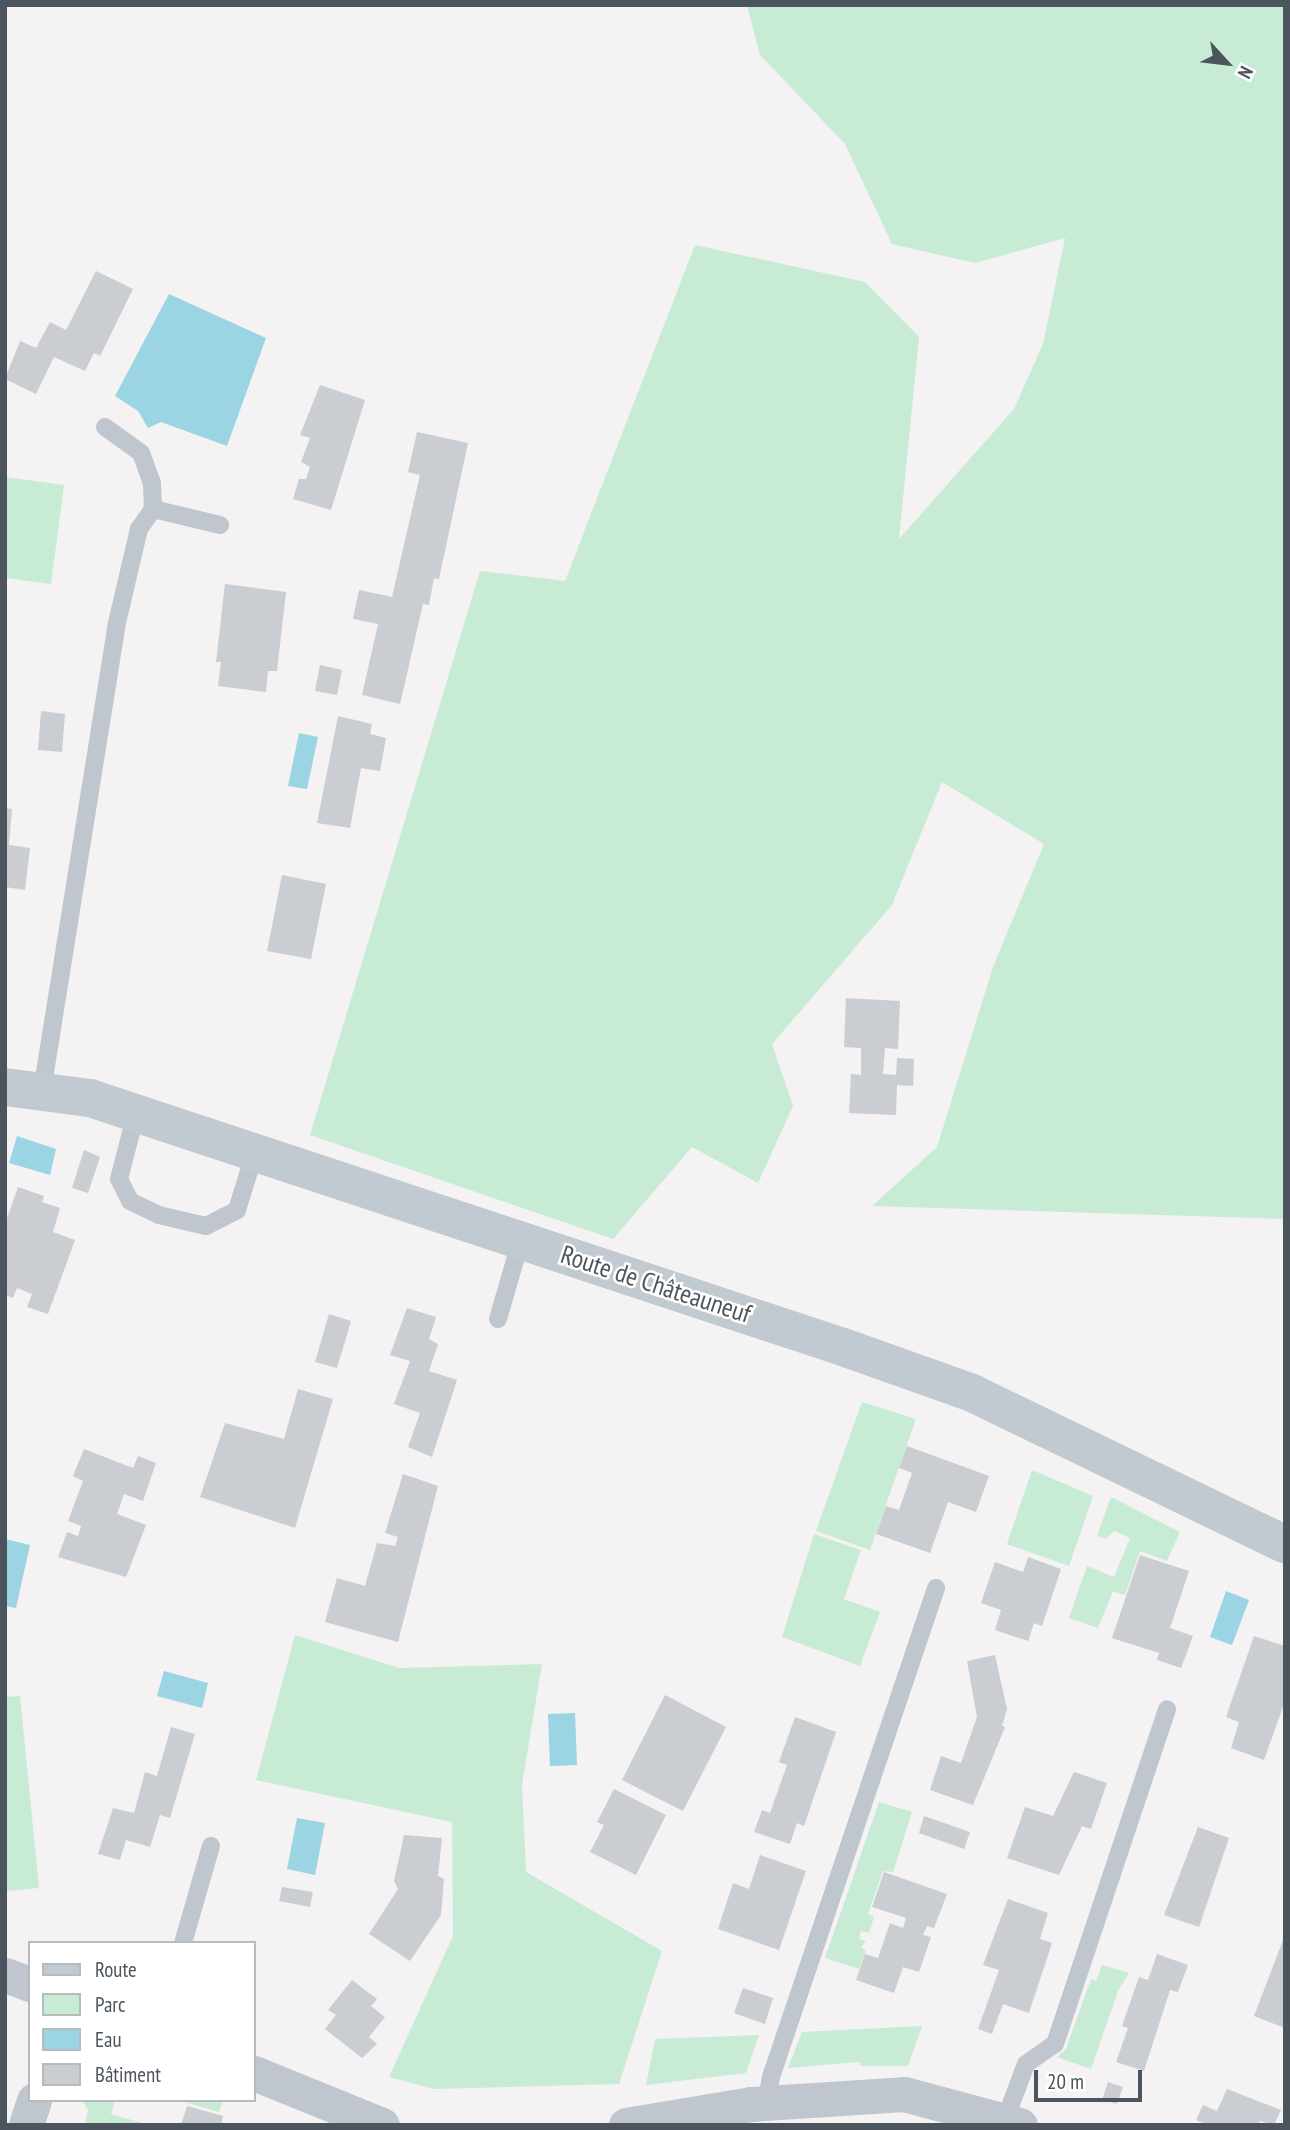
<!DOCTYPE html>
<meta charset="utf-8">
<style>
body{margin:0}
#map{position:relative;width:1290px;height:2130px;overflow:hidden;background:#f4f2f2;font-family:"PT Sans Narrow",sans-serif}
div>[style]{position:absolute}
.green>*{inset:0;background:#c8ebd5}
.water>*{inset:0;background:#9bd4e2}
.building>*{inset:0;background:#cacdd1}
.lane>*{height:18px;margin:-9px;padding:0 9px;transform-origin:9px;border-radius:9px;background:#c0c6cd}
.street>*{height:35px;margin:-17.5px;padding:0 17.5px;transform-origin:17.5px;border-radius:17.5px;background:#c0c6cd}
.secondary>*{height:38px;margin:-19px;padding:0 19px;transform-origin:19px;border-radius:19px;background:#c1c9d1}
span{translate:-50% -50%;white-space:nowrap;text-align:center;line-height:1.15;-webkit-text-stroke:5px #fff;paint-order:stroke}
.street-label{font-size:26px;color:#4c555d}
.frame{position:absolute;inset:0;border:7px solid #4c555d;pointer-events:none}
.legend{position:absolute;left:28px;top:1941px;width:228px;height:161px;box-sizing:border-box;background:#fff;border:2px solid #b7bbbe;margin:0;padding:9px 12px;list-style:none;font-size:21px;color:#4c555d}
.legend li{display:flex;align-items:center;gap:14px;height:35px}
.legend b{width:35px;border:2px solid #b7bbbe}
.north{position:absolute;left:1192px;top:28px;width:70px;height:70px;-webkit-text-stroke:5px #fff;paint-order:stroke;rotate:117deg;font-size:19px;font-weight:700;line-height:28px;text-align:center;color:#4c555d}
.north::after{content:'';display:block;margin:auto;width:24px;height:32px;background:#4c555d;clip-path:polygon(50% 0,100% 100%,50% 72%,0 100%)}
.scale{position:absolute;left:1034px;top:2070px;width:108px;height:32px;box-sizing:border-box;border:4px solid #4c555d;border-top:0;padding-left:9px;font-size:21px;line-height:24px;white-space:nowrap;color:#4c555d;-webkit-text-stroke:5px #fff;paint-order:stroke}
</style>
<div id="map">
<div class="green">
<i style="clip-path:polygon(747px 5px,1285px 5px,1285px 1219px,872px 1206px,937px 1147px,993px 967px,1044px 844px,942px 782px,892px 905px,772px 1044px,793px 1106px,758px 1183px,692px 1147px,613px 1239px,310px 1135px,480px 571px,565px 581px,695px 245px,865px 282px,919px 337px,899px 539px,1014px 409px,1043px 344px,1065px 238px,975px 263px,892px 244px,845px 144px,760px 55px)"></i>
<i style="clip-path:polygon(5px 477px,64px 485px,51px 584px,5px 578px)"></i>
<i style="clip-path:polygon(862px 1402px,916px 1419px,870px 1550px,816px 1531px)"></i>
<i style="clip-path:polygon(1032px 1470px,1093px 1496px,1069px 1566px,1007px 1544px)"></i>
<i style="clip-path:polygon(1111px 1497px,1180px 1532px,1167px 1561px,1140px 1551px,1125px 1595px,1113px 1591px,1098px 1628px,1069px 1618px,1087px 1566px,1114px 1577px,1130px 1538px,1114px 1531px,1106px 1539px,1097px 1536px)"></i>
<i style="clip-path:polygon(814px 1534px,861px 1550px,844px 1599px,880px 1612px,860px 1666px,782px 1637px)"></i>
<i style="clip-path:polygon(295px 1635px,399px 1668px,542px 1664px,522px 1785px,526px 1872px,662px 1951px,619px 2084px,434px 2089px,389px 2077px,453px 1936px,452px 1822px,256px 1780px)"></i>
<i style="clip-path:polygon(20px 1696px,39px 1888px,5px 1891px,5px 1697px)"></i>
<i style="clip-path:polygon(879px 1802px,912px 1812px,893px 1872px,883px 1871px,868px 1914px,874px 1917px,869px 1933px,861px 1931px,859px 1939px,866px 1941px,861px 1947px,866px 1951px,859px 1969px,825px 1958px)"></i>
<i style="clip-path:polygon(1102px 1965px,1129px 1973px,1118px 1991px,1091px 2069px,1057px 2057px,1066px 2049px,1091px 1979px,1096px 1981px)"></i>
<i style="clip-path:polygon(922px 2026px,908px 2066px,862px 2066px,858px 2062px,788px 2068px,802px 2032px)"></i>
<i style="clip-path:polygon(759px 2035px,746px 2073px,646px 2085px,655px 2039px)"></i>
<i style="clip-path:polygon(82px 2100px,115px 2100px,111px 2114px,149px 2125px,85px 2125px,88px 2110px)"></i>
<i style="clip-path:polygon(178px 2100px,223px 2100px,219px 2112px)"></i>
</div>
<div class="water">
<i style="clip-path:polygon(169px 294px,266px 338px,227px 446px,161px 422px,148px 428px,138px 411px,115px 396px)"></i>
<i style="clip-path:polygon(299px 733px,318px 737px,307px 789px,288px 786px)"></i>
<i style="clip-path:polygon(17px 1136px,56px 1149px,50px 1175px,9px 1163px)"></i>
<i style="clip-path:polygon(5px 1539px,30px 1545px,16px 1608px,5px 1606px)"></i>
<i style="clip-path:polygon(1226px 1591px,1249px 1600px,1232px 1645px,1210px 1637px)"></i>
<i style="clip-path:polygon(164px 1671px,208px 1683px,202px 1708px,157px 1696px)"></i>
<i style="clip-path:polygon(575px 1713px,577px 1765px,550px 1766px,548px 1714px)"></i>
<i style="clip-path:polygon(297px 1818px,325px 1823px,315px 1875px,287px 1869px)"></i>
</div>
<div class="building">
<i style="clip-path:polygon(96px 271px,133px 289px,100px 356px,94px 353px,85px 371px,54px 357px,36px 394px,5px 379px,20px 341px,36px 348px,50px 322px,66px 330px)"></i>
<i style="clip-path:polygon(320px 385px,365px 400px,331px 510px,293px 499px,299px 479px,306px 479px,310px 467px,301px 462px,310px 438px,300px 435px)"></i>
<i style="clip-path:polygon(417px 432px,468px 443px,439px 579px,434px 578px,429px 605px,423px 604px,400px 704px,362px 695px,378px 624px,353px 619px,359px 590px,392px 597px,420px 475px,408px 472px)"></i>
<i style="clip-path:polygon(225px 584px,286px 592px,277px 671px,268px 671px,266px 692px,218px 686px,221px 662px,216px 662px)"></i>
<i style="clip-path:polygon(320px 665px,342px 670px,337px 695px,315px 691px)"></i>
<i style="clip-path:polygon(41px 711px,65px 714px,62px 752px,38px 750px)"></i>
<i style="clip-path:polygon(338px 716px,372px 724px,370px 734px,386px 738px,380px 771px,361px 768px,350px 828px,317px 823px)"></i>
<i style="clip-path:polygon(5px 808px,12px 809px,9px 845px,30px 848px,25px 890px,5px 887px)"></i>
<i style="clip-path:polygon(282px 875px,326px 884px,311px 959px,267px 951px)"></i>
<i style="clip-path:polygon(846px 998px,900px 1001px,898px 1049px,885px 1048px,883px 1074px,896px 1075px,897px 1058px,914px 1059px,913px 1086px,897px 1085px,896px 1115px,849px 1113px,851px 1074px,861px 1075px,861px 1048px,844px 1047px)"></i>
<i style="clip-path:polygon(84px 1150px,100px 1157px,88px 1193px,72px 1188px)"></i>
<i style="clip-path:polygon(18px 1187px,44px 1196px,42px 1202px,60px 1208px,53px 1232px,75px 1240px,48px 1314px,27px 1307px,32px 1294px,17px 1288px,13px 1298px,5px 1295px,5px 1224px)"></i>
<i style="clip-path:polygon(407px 1308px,436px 1317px,429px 1339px,438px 1344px,429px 1371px,457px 1380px,432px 1457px,408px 1447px,420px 1413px,394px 1404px,410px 1361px,390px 1355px)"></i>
<i style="clip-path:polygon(329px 1314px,351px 1321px,337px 1368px,315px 1362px)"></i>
<i style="clip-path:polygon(298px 1389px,333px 1399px,295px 1528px,200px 1497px,225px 1423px,284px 1439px)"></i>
<i style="clip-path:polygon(907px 1446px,989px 1476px,976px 1512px,948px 1502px,930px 1553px,876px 1534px,886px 1506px,899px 1510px,912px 1473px,899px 1468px)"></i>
<i style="clip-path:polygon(84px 1449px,133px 1468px,138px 1456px,156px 1463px,143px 1501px,124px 1494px,117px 1514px,146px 1525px,126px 1577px,58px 1557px,67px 1532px,78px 1536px,81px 1526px,68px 1521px,83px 1481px,73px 1476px)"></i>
<i style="clip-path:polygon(403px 1474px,438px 1486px,398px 1642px,325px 1622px,337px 1578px,365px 1586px,377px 1543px,395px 1546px,398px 1537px,385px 1533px)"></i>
<i style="clip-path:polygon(1140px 1555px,1189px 1571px,1170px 1628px,1193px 1636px,1181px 1668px,1157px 1660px,1159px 1653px,1112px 1638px)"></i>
<i style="clip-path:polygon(1028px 1557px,1061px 1569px,1042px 1626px,1034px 1623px,1028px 1641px,995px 1630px,1001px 1610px,981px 1603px,995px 1562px,1023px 1572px)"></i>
<i style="clip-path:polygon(1254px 1636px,1285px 1646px,1285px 1701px,1264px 1760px,1231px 1748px,1239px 1722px,1226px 1717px)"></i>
<i style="clip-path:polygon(995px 1655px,1007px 1709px,1002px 1726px,1005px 1727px,973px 1805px,930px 1790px,941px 1756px,961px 1763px,977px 1717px,967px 1661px)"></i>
<i style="clip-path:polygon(665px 1695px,726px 1727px,683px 1811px,622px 1780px)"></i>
<i style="clip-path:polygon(795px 1717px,836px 1732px,804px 1826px,797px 1823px,790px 1844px,754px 1832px,762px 1810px,770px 1813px,787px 1765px,779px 1762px)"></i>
<i style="clip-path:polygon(171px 1727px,195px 1734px,170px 1818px,160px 1815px,150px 1847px,126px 1840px,120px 1860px,98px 1854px,113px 1808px,134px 1813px,145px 1772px,157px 1776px)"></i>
<i style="clip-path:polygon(1074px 1772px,1107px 1783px,1091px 1829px,1082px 1826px,1059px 1875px,1007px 1858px,1025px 1807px,1053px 1816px)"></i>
<i style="clip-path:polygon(614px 1789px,666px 1815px,636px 1875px,590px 1852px,604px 1825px,597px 1822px)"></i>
<i style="clip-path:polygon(924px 1816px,970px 1832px,964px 1849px,919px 1833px)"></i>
<i style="clip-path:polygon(1198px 1827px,1229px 1838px,1199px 1927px,1164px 1915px)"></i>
<i style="clip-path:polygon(404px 1835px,442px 1838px,438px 1876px,444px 1879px,441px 1915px,410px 1961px,369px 1934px,398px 1889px,394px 1881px)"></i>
<i style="clip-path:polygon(760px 1855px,806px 1871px,779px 1950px,718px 1929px,733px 1883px,749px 1889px)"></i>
<i style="clip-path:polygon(884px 1872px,947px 1894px,934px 1928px,927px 1926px,923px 1935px,931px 1937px,919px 1972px,903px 1967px,894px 1993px,856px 1980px,865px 1954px,878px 1958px,890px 1923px,903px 1928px,906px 1918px,872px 1907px)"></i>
<i style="clip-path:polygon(282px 1887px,313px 1892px,310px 1907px,279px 1901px)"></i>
<i style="clip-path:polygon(1008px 1899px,1048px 1913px,1040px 1939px,1052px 1943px,1029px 2013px,1003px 2004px,992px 2034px,978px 2029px,999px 1970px,983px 1965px)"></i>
<i style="clip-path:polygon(1285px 1935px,1285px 2028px,1254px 2016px)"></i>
<i style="clip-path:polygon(1157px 1954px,1188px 1965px,1178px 1992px,1170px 1990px,1144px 2071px,1116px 2062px,1128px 2028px,1122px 2026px,1139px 1977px,1148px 1980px)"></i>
<i style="clip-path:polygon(352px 1980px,377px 1999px,371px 2006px,385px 2017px,369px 2037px,377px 2044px,362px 2058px,325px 2029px,336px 2015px,328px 2010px)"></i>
<i style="clip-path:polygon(743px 1988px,773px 1998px,765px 2024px,734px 2013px)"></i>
<i style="clip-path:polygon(1108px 2082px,1123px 2087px,1117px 2104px,1102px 2100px)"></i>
<i style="clip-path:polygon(1227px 2089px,1281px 2110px,1274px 2125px,1260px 2121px,1258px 2125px,1208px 2125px,1196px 2120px,1203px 2105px,1217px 2111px)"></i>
<i style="clip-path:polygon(187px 2106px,223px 2116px,221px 2125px,181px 2125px)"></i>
</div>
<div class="lane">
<i style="left:105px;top:427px;width:44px;rotate:35.8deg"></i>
<i style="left:141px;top:453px;width:32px;rotate:70deg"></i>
<i style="left:152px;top:483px;width:26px;rotate:88deg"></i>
<i style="left:42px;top:1091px;width:470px;rotate:-80.9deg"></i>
<i style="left:116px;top:627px;width:101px;rotate:-76.8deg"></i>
<i style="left:139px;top:529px;width:24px;rotate:-55deg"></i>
<i style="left:153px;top:509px;width:69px;rotate:13.4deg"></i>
<i style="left:136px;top:1113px;width:68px;rotate:104.4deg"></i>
<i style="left:119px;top:1179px;width:25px;rotate:63deg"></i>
<i style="left:130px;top:1201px;width:32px;rotate:26deg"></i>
<i style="left:159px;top:1215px;width:48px;rotate:13.2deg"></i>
<i style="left:206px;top:1226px;width:35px;rotate:-27deg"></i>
<i style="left:237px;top:1210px;width:61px;rotate:-72.8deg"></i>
<i style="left:498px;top:1319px;width:82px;rotate:-73.8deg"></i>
<i style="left:183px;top:1943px;width:101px;rotate:-73.9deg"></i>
<i style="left:766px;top:2103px;width:26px;rotate:-79deg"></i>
<i style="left:771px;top:2077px;width:516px;rotate:-71.35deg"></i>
<i style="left:1003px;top:2125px;width:65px;rotate:-69.3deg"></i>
<i style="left:1026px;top:2064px;width:35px;rotate:-35deg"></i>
<i style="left:1055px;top:2044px;width:353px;rotate:-71.5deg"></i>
</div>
<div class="street">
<i style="left:5px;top:1975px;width:27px;rotate:20deg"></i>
<i style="left:254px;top:2073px;width:138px;rotate:22.1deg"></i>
<i style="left:26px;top:2125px;width:26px;rotate:-72deg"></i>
<i style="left:626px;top:2125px;width:127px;rotate:-9.5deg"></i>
<i style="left:751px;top:2104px;width:153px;rotate:-3.7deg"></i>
<i style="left:904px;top:2094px;width:120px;rotate:15deg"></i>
</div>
<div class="secondary">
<i style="left:5px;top:1087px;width:86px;rotate:7.4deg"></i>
<i style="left:90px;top:1098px;width:793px;rotate:18.3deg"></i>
<i style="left:843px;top:1347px;width:137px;rotate:19.6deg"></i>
<i style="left:972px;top:1393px;width:348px;rotate:25.8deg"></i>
</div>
<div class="street-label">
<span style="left:656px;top:1284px;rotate:18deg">Route de Châteauneuf</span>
</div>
<div class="frame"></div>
<ul class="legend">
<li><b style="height:9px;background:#c1c9d1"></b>Route</li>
<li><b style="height:19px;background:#c8ebd5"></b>Parc</li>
<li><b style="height:19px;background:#9bd4e2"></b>Eau</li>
<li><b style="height:19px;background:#cacdd1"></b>Bâtiment</li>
</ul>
<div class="north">N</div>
<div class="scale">20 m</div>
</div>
